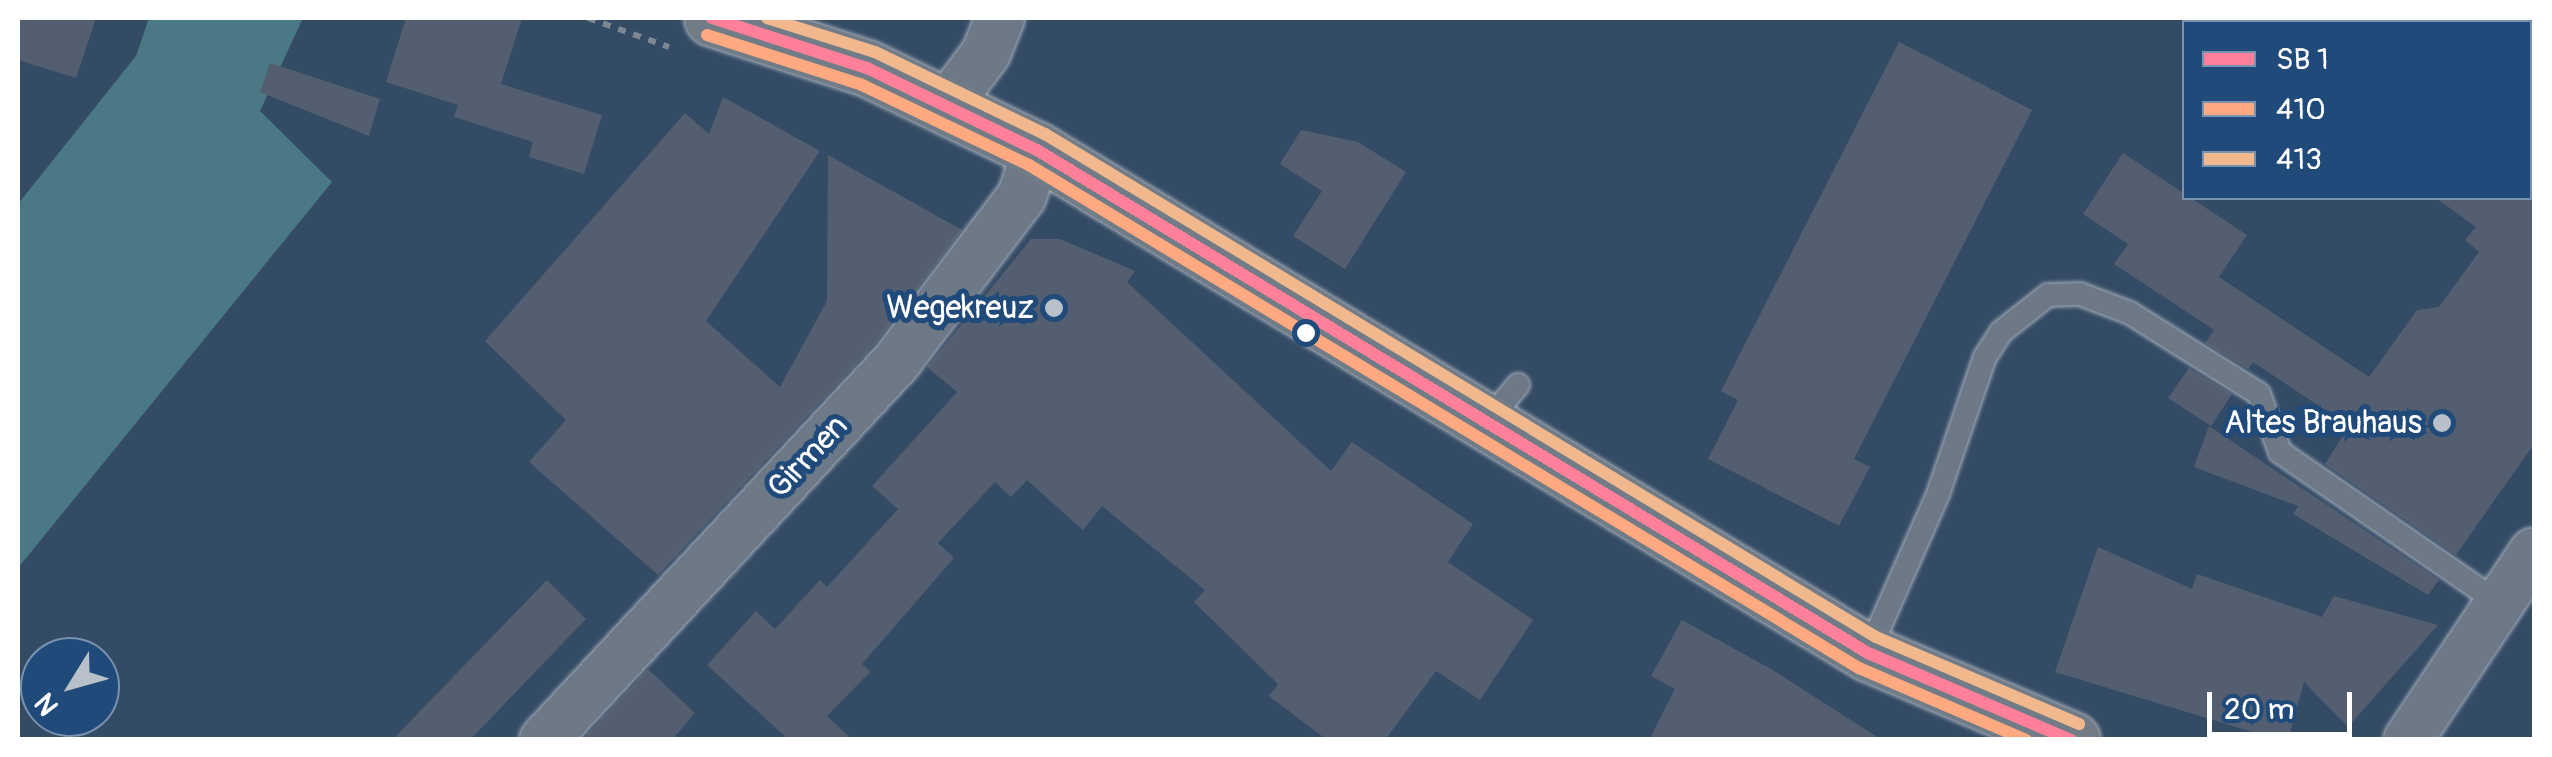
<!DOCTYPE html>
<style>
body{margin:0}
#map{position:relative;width:2552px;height:757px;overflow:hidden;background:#344b65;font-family:Pangolin,sans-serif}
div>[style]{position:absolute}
.green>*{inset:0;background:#4a7885}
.building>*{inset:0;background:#535f70}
.path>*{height:6px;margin-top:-3px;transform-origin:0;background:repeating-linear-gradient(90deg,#7e8895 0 8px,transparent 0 16px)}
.roads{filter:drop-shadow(0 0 2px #a4aeba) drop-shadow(0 0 2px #a4aeba)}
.service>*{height:22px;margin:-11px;padding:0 11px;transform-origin:11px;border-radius:11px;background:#6d7986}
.minor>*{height:48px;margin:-24px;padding:0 24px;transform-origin:24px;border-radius:24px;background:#6d7986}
.primary>*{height:55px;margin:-27.5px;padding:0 27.5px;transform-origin:27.5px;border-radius:27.5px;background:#717c86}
.bus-1>*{height:12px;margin:-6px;padding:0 6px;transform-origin:6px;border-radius:6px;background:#ff8098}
.bus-2>*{height:12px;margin:-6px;padding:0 6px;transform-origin:6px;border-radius:6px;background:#ffa980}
.bus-3>*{height:12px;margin:-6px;padding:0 6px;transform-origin:6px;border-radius:6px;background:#f1b78d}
.dots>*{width:28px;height:28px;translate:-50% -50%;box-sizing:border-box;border:5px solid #1f4a7a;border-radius:50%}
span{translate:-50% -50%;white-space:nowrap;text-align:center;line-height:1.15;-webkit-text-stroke:10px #1f4a7a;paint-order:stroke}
.poi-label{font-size:32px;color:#fff}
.right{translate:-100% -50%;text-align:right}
.street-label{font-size:32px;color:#fff}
.frame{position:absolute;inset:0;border:20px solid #fff;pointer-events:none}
.legend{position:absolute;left:2182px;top:20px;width:350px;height:180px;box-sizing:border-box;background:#1f4a7a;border:2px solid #7992af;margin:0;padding:12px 18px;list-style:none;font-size:30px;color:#fff}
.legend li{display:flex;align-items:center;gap:20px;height:50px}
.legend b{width:50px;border:2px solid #7992af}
.north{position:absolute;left:20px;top:637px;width:100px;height:100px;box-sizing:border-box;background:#1f4a7a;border:2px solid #7992af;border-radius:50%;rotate:233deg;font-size:28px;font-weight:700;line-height:40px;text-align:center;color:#fff}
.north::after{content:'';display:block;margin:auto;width:35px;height:45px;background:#b8c0c9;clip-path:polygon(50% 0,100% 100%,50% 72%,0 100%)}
.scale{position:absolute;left:2207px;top:692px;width:145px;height:45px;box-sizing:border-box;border:5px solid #fff;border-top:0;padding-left:12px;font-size:30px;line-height:35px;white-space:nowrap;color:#fff;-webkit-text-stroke:8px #1f4a7a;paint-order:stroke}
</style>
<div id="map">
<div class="green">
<i style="clip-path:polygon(149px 18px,303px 18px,260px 111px,332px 182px,18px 568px,18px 204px,136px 56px)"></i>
</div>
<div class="building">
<i style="clip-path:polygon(18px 18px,96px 18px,76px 78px,18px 60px)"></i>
<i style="clip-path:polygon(406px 18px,522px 18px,501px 84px,602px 115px,584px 174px,529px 157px,533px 142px,454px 117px,458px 105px,386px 82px)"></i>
<i style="clip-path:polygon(1899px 42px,2032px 110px,1854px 459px,1870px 467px,1839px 526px,1708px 459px,1738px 400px,1721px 391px)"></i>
<i style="clip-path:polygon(270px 63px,380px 99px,369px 136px,260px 92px)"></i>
<i style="clip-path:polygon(723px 97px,820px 151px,706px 321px,780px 387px,827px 301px,828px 155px,962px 230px,876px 343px,658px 575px,529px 462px,566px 420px,485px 341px,685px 113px,709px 134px)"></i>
<i style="clip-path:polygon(1301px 130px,1358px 142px,1406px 172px,1345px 269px,1293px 236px,1322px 191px,1280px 164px)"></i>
<i style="clip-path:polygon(2123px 153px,2247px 235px,2219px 277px,2369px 377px,2417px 310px,2439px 307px,2479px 252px,2465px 240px,2476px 227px,2436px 198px,2534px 198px,2534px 444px,2456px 555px,2325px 464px,2349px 426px,2253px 362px,2248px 369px,2205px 343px,2214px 330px,2114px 264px,2128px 244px,2083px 214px)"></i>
<i style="clip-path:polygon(1031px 239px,1060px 239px,1135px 271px,1127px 282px,1331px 471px,1352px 442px,1473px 524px,1448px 562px,1533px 620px,1480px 700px,1436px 671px,1385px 740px,1327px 740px,1269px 696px,1278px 684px,1194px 602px,1205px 590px,1102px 506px,1083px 530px,1027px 480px,1011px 497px,995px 482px,938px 543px,954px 558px,862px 664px,870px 672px,827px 716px,853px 740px,789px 740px,707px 665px,756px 611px,775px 629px,820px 580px,827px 587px,898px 509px,872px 486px,957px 392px,927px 367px)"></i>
<i style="clip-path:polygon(2189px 368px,2232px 394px,2211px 426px,2168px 398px)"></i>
<i style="clip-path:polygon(2209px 426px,2439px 580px,2428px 595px,2293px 514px,2298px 506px,2194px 467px)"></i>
<i style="clip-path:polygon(2098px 547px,2192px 589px,2197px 574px,2322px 617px,2334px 596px,2438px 625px,2348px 727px,2304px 682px,2288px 740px,2279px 740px,2055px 672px)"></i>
<i style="clip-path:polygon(547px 580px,586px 619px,470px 740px,392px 740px)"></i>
<i style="clip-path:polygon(1682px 620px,1771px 669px,1882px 740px,1649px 740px,1675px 689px,1651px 676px)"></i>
<i style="clip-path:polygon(648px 669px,695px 713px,672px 740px,582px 740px)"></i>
</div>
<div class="path">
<i style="left:588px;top:18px;width:86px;rotate:19.7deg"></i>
</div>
<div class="roads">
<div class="service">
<i style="left:1486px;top:423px;width:50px;rotate:-49.9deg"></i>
<i style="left:1868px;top:653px;width:174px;rotate:-66.2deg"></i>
<i style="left:1938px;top:494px;width:145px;rotate:-71.1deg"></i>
<i style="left:1985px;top:357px;width:30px;rotate:-57deg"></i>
<i style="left:2001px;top:332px;width:60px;rotate:-38.2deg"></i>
<i style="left:2048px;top:295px;width:32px;rotate:-2deg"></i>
<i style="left:2080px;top:294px;width:53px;rotate:20.8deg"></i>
<i style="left:2130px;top:313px;width:152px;rotate:32.1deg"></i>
<i style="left:2259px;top:394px;width:62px;rotate:70.1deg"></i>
<i style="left:2280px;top:452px;width:266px;rotate:34.6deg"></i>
</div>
<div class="minor">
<i style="left:948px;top:104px;width:64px;rotate:-53.3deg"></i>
<i style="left:986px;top:53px;width:38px;rotate:-68deg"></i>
<i style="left:544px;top:740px;width:518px;rotate:-47.03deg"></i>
<i style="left:897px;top:361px;width:207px;rotate:-52.9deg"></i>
<i style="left:1022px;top:196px;width:48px;rotate:-71.9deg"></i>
<i style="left:2408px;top:740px;width:226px;rotate:-56.2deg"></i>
</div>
<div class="primary">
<i style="left:712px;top:18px;width:163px;rotate:17.9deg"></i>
<i style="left:867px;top:68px;width:189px;rotate:25.8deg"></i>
<i style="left:1037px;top:150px;width:971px;rotate:31.19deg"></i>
<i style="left:1868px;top:653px;width:222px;rotate:23.1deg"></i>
</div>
</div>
<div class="bus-1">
<i style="left:712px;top:18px;width:163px;rotate:17.9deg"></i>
<i style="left:867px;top:68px;width:189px;rotate:25.8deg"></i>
<i style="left:1037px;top:150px;width:971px;rotate:31.19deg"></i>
<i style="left:1868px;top:653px;width:221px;rotate:23.2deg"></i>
</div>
<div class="bus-2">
<i style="left:707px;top:35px;width:161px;rotate:17.8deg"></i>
<i style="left:860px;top:84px;width:187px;rotate:25.6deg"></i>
<i style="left:1029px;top:165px;width:971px;rotate:31.22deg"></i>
<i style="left:1859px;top:668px;width:182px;rotate:23.3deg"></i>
</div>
<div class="bus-3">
<i style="left:767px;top:18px;width:113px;rotate:17.5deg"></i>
<i style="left:875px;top:52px;width:189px;rotate:25.8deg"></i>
<i style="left:1045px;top:134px;width:971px;rotate:31.19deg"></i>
<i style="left:1876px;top:637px;width:221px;rotate:23.2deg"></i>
</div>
<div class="dots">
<i style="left:1054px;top:308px;background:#b8c0c9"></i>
<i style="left:1306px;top:333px;background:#fff"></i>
<i style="left:2442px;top:423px;background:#b8c0c9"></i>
</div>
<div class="poi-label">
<span class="right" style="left:1034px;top:308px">Wegekreuz</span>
<span class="right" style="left:2422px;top:423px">Altes Brauhaus</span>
</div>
<div class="street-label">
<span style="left:808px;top:457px;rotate:-47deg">Girmen</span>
</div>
<div class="frame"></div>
<ul class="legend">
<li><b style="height:12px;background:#ff8098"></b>SB 1</li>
<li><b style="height:12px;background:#ffa980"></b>410</li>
<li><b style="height:12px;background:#f1b78d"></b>413</li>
</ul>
<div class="north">N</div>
<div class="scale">20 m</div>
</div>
